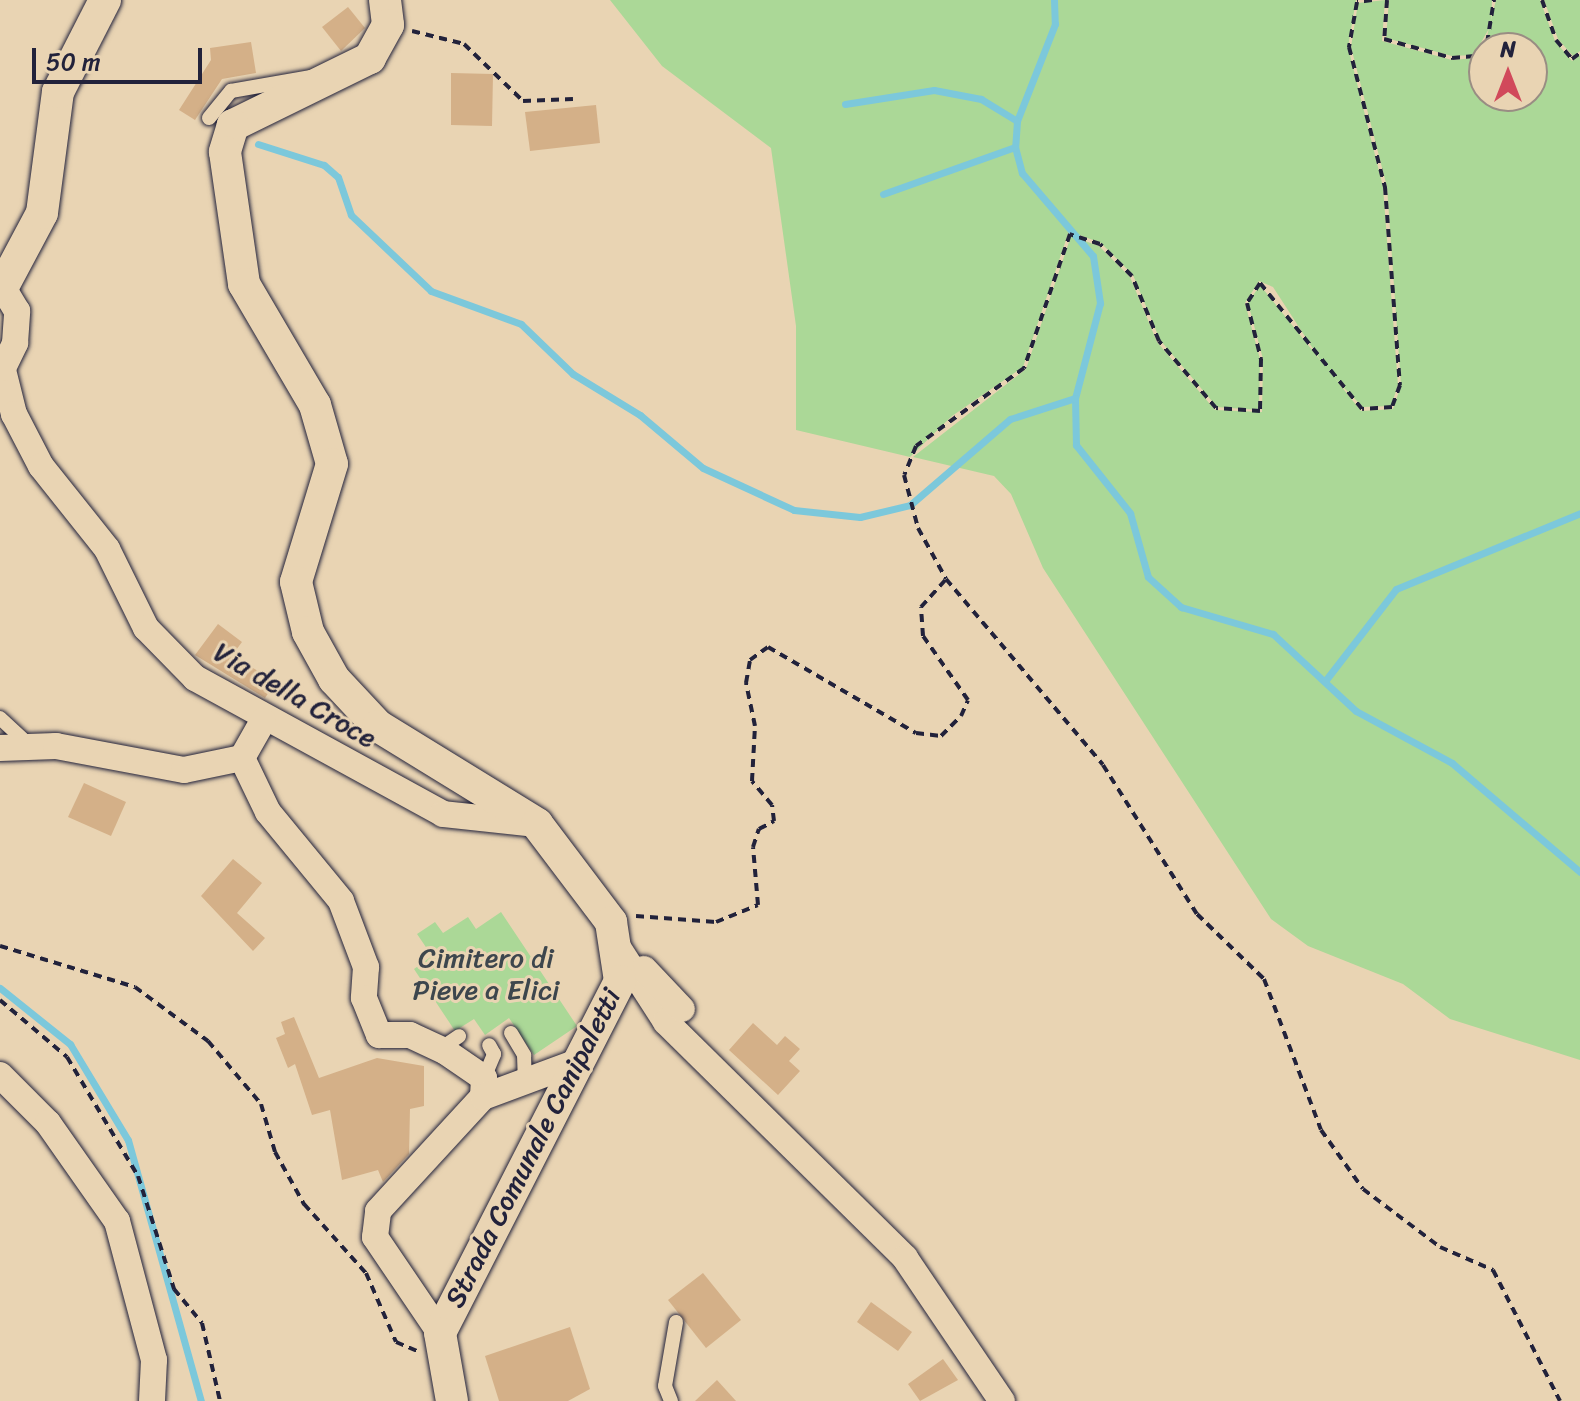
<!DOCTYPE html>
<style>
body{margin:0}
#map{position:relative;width:1580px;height:1401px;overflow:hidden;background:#e9d4b3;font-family:Sriracha,sans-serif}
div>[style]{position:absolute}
.green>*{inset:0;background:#abd897}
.stream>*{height:7px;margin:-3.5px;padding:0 3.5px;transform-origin:3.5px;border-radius:3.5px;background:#7cc8db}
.building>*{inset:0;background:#d4b088}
.path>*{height:4px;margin-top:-2px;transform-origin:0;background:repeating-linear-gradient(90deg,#22223b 0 8px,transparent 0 14px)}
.roads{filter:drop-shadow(0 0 2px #22223b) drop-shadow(0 0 2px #22223b)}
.service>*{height:14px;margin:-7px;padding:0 7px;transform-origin:7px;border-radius:7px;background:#e9d4b3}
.minor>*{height:26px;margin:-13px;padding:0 13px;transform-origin:13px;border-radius:13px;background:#e9d4b3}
.tertiary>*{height:32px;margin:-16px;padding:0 16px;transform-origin:16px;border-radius:16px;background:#e9d4b3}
span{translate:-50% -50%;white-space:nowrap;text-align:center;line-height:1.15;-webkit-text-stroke:6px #e9d4b3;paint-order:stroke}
.street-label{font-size:28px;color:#22223b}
.park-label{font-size:28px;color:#3d464d}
.north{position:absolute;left:1468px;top:32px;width:80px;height:80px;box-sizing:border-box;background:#e9d4b3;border:2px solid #998d83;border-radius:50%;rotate:0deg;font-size:22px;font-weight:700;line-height:32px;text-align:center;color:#22223b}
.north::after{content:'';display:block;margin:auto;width:28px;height:36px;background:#d1495b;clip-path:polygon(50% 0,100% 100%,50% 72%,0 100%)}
.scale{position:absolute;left:32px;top:48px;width:170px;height:36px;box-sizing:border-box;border:4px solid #22223b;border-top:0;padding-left:10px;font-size:24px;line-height:28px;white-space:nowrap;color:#22223b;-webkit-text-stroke:6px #e9d4b3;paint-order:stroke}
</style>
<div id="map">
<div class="green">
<i style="clip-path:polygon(610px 0,1356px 0,1348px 47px,1383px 187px,1398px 385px,1391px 406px,1363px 407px,1328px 372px,1273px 287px,1259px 281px,1245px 303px,1260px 359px,1259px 410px,1217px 407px,1160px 340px,1133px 275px,1101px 243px,1069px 231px,1023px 367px,952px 416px,910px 457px,796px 430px,796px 326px,771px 148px,662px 66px)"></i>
<i style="clip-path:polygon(1385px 0,1382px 41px,1452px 60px,1475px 58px,1484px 48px,1484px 96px,1532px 96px,1532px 48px,1484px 48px,1496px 0,1540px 0,1555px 41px,1572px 61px,1580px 55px,1580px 1060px,1450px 1019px,1403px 984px,1308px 946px,1271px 919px,1043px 568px,1011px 494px,994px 476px,913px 457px,1026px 369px,1071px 236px,1099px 246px,1130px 277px,1157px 342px,1215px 410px,1262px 412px,1263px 359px,1248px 303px,1260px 285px,1361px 411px,1393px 409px,1401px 385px,1387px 187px,1351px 47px,1358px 3px)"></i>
<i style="clip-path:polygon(1389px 0,1492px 0,1491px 25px,1474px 55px,1452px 56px,1386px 38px)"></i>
<i style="clip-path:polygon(1544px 0,1580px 0,1580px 51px,1573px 56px,1558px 39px)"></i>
<i style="clip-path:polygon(501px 912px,577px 1026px,534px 1055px,509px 1018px,485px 1035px,474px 1019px,455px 1031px,414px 969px,432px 956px,417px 934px,435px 922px,443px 933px,468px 917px,476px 929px)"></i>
</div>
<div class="stream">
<i style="left:1054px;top:0;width:24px;rotate:88deg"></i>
<i style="left:1055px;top:24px;width:104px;rotate:111.4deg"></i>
<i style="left:1017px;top:121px;width:26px;rotate:94deg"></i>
<i style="left:1015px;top:147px;width:27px;rotate:75deg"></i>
<i style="left:1022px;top:173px;width:109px;rotate:49.5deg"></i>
<i style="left:1093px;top:256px;width:48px;rotate:81.5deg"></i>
<i style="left:1100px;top:303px;width:98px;rotate:104.7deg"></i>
<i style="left:1075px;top:398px;width:47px;rotate:88.8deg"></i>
<i style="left:1076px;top:445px;width:87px;rotate:51.5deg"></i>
<i style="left:1130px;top:513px;width:66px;rotate:74.3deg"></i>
<i style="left:1148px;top:577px;width:45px;rotate:42.3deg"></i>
<i style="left:1181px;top:607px;width:96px;rotate:16.4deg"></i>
<i style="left:1273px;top:634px;width:113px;rotate:42.9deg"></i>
<i style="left:1356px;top:711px;width:109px;rotate:28.4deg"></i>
<i style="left:1452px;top:763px;width:168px;rotate:40.4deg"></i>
<i style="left:845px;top:104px;width:90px;rotate:-8.9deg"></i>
<i style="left:934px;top:90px;width:48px;rotate:10.8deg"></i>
<i style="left:981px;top:99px;width:42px;rotate:31.4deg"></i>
<i style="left:258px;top:144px;width:69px;rotate:17.7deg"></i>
<i style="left:324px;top:165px;width:18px;rotate:41deg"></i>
<i style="left:338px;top:177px;width:40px;rotate:71.1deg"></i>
<i style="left:351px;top:215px;width:110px;rotate:43.5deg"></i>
<i style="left:431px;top:291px;width:96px;rotate:20.1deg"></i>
<i style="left:521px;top:324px;width:72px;rotate:43.9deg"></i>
<i style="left:573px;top:374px;width:79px;rotate:31.5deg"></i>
<i style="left:640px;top:415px;width:82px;rotate:40.1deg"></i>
<i style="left:703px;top:468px;width:100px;rotate:24.8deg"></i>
<i style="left:794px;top:510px;width:66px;rotate:6.1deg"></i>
<i style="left:860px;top:517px;width:51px;rotate:-13.5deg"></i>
<i style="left:910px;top:505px;width:132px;rotate:-40.7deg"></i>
<i style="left:1010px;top:419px;width:68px;rotate:-17.9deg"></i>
<i style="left:883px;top:194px;width:140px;rotate:-19.6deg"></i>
<i style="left:1325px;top:681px;width:116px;rotate:-52.3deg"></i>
<i style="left:1396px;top:589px;width:199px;rotate:-22.4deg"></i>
<i style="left:0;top:988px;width:90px;rotate:38.7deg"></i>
<i style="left:70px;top:1044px;width:112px;rotate:58.9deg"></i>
<i style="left:128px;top:1140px;width:271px;rotate:74.4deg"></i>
</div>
<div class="building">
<i style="clip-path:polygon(348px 7px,365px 28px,341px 51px,322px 27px)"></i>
<i style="clip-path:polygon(251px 42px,256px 73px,222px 79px,195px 120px,179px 110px,211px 60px,210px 48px)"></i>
<i style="clip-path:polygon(451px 73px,493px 74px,492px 126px,451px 125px)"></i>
<i style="clip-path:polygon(596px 105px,600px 143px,530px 151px,525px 112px)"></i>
<i style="clip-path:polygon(218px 624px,242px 642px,233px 654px,275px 683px,265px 698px,195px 655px)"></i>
<i style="clip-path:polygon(84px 783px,126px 802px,111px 836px,68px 817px)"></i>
<i style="clip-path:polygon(233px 859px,262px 883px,237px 913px,265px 938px,253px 951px,201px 896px)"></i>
<i style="clip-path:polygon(294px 1017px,319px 1078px,377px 1058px,424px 1066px,424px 1106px,410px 1109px,409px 1154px,383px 1182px,378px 1170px,342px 1180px,330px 1110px,312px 1115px,295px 1064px,288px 1068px,276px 1038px,285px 1034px,281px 1022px)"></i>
<i style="clip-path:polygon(753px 1023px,777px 1045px,785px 1036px,800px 1049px,789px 1061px,800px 1071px,778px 1095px,729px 1050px)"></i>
<i style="clip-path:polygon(703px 1273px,741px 1320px,706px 1348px,668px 1300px)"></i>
<i style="clip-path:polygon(871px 1302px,912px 1332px,898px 1351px,857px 1322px)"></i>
<i style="clip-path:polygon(570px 1327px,590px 1389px,568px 1401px,499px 1401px,485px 1356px)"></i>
<i style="clip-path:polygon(943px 1359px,958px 1380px,920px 1401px,908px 1384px)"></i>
<i style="clip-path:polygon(717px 1380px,736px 1401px,695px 1401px)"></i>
</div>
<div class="path">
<i style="left:1372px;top:0;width:15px;rotate:172deg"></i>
<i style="left:1357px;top:2px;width:46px;rotate:100.1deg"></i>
<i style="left:1349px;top:47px;width:145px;rotate:75.6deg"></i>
<i style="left:1385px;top:187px;width:199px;rotate:85.7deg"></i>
<i style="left:1400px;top:385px;width:23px;rotate:110deg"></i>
<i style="left:1392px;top:407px;width:30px;rotate:176deg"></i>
<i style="left:1362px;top:409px;width:162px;rotate:-129deg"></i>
<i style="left:1260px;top:283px;width:24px;rotate:123deg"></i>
<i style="left:1247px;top:303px;width:58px;rotate:76deg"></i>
<i style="left:1261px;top:359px;width:52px;rotate:91.1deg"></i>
<i style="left:1260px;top:411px;width:44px;rotate:-176.1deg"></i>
<i style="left:1216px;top:408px;width:88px;rotate:-130.4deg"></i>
<i style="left:1159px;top:341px;width:70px;rotate:-112.6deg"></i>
<i style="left:1132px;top:276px;width:45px;rotate:-135deg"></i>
<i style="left:1100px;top:244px;width:32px;rotate:-162deg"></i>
<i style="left:1070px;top:234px;width:142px;rotate:108.9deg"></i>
<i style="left:1024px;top:368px;width:133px;rotate:144.2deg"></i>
<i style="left:916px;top:446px;width:31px;rotate:112deg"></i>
<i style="left:904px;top:475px;width:55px;rotate:75.2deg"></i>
<i style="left:918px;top:528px;width:58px;rotate:61.2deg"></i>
<i style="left:946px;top:579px;width:243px;rotate:49.8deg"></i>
<i style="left:1103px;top:765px;width:176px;rotate:57.8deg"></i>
<i style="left:1197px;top:914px;width:93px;rotate:44.1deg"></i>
<i style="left:1264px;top:979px;width:161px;rotate:69.3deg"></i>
<i style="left:1321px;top:1130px;width:72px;rotate:54.6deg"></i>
<i style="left:1363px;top:1189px;width:96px;rotate:37deg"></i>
<i style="left:1440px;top:1247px;width:58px;rotate:23.5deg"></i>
<i style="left:1493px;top:1270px;width:147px;rotate:62.9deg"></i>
<i style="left:1387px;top:0;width:39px;rotate:94deg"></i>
<i style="left:1384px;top:39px;width:71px;rotate:15.6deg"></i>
<i style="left:1452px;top:58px;width:23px;rotate:-5deg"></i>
<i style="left:1475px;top:56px;width:18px;rotate:-47deg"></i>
<i style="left:1487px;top:43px;width:44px;rotate:-80.8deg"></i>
<i style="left:1542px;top:0;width:42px;rotate:70.7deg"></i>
<i style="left:1556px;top:40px;width:25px;rotate:50deg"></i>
<i style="left:1572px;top:59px;width:10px;rotate:-37deg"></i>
<i style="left:412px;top:31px;width:54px;rotate:14deg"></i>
<i style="left:464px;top:44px;width:82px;rotate:44deg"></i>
<i style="left:523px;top:101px;width:50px;rotate:-2.3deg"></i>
<i style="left:636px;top:916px;width:80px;rotate:4.3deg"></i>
<i style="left:716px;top:922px;width:45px;rotate:-22deg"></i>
<i style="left:758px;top:905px;width:58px;rotate:-94.9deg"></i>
<i style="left:753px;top:847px;width:19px;rotate:-72deg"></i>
<i style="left:759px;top:829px;width:17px;rotate:-28deg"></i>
<i style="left:774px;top:821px;width:16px;rotate:-97deg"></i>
<i style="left:772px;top:805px;width:31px;rotate:-130deg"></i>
<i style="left:752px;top:781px;width:55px;rotate:-86.9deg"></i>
<i style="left:755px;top:726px;width:44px;rotate:-101.8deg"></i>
<i style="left:746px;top:683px;width:23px;rotate:-80deg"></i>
<i style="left:750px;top:660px;width:22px;rotate:-36deg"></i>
<i style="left:768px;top:647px;width:171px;rotate:30.2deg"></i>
<i style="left:916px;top:733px;width:25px;rotate:7deg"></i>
<i style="left:941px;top:736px;width:28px;rotate:-45deg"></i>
<i style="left:961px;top:716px;width:17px;rotate:-66deg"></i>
<i style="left:968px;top:700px;width:78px;rotate:-125.1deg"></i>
<i style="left:923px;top:636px;width:29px;rotate:-94deg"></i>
<i style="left:921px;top:607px;width:38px;rotate:-48deg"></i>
<i style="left:0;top:946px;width:141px;rotate:16.9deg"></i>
<i style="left:135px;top:987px;width:91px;rotate:36.5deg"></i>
<i style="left:208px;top:1041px;width:82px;rotate:49.9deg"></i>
<i style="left:261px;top:1104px;width:50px;rotate:73.7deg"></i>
<i style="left:275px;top:1152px;width:60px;rotate:60.9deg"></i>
<i style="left:304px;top:1204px;width:93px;rotate:48.1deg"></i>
<i style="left:366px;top:1273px;width:75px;rotate:66.5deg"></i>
<i style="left:396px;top:1342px;width:23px;rotate:23deg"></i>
<i style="left:0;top:1000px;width:88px;rotate:40.4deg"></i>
<i style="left:67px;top:1057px;width:139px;rotate:59.2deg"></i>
<i style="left:138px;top:1176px;width:119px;rotate:72.3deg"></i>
<i style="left:174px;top:1289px;width:44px;rotate:50.5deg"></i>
<i style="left:202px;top:1323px;width:80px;rotate:77deg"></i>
</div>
<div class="roads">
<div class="service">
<i style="left:209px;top:118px;width:35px;rotate:-51deg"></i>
<i style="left:231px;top:91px;width:80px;rotate:-10deg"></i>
<i style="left:0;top:718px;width:41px;rotate:43deg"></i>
<i style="left:511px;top:1033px;width:26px;rotate:59deg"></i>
<i style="left:524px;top:1055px;width:25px;rotate:88deg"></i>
<i style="left:440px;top:1049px;width:23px;rotate:-34deg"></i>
<i style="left:484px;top:1078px;width:26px;rotate:-67deg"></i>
<i style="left:494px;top:1054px;width:10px;rotate:-119deg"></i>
<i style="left:671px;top:1401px;width:16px;rotate:-112deg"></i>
<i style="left:665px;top:1386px;width:65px;rotate:-80.2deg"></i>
</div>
<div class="minor">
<i style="left:0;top:358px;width:58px;rotate:76deg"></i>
<i style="left:14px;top:414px;width:59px;rotate:62.6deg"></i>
<i style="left:41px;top:466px;width:106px;rotate:51.5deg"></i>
<i style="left:107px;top:549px;width:88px;rotate:63.7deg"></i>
<i style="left:146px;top:628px;width:70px;rotate:45.6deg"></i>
<i style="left:195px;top:678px;width:283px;rotate:28.7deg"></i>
<i style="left:443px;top:814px;width:95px;rotate:6.1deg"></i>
<i style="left:3px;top:368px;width:28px;rotate:-64deg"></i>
<i style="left:15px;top:343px;width:32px;rotate:-86deg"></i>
<i style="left:17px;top:311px;width:26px;rotate:-121deg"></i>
<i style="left:263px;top:721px;width:43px;rotate:119.6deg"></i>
<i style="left:242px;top:758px;width:60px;rotate:64.3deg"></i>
<i style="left:268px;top:812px;width:115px;rotate:50.6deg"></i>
<i style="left:341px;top:901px;width:71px;rotate:69.3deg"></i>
<i style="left:366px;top:967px;width:31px;rotate:94deg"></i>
<i style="left:364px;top:998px;width:40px;rotate:68deg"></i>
<i style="left:379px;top:1035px;width:31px"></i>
<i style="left:410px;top:1035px;width:40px;rotate:25deg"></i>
<i style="left:446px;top:1052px;width:46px;rotate:34.4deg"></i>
<i style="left:484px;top:1078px;width:19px;rotate:93deg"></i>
<i style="left:0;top:748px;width:56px;rotate:-2deg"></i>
<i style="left:56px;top:746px;width:130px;rotate:10.6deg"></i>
<i style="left:184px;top:770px;width:59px;rotate:-11.7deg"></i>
<i style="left:617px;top:946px;width:90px;rotate:57.2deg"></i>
<i style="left:666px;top:1022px;width:336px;rotate:44.6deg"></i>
<i style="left:905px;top:1258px;width:173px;rotate:55.9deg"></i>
<i style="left:644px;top:969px;width:55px;rotate:46.5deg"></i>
<i style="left:0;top:1075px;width:68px;rotate:45deg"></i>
<i style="left:48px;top:1123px;width:120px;rotate:54.9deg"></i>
<i style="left:117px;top:1221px;width:144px;rotate:75.1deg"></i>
<i style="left:154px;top:1360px;width:41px;rotate:92.8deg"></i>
<i style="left:440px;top:1333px;width:116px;rotate:-124.1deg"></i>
<i style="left:375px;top:1237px;width:26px;rotate:-83deg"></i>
<i style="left:378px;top:1211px;width:155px;rotate:-47.4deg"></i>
<i style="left:483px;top:1097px;width:100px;rotate:-20.4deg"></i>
</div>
<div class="tertiary">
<i style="left:385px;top:0;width:25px;rotate:83deg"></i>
<i style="left:388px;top:25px;width:38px;rotate:119deg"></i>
<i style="left:370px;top:58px;width:153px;rotate:153.9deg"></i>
<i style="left:233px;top:125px;width:28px;rotate:107deg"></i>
<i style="left:225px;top:152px;width:133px;rotate:81.8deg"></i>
<i style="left:244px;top:284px;width:140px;rotate:59.6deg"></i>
<i style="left:315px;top:405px;width:61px;rotate:73.9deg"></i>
<i style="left:332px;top:464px;width:123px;rotate:107deg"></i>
<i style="left:296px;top:582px;width:51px;rotate:76.5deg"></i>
<i style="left:308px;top:632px;width:54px;rotate:61deg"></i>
<i style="left:334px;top:679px;width:64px;rotate:46.9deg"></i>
<i style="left:378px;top:726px;width:187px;rotate:31.6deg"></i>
<i style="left:537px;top:824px;width:123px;rotate:52.9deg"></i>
<i style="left:611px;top:922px;width:60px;rotate:81.3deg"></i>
<i style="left:620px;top:981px;width:395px;rotate:117.1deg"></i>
<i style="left:440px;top:1333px;width:69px;rotate:80deg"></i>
<i style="left:0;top:292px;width:89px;rotate:-62deg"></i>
<i style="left:42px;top:213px;width:122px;rotate:-82.5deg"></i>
<i style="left:58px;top:92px;width:103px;rotate:-62.9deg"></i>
</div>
</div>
<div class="street-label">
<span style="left:295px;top:695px;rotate:30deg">Via della Croce</span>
<span style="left:533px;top:1148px;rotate:-63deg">Strada Comunale Canipaletti</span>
</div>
<div class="park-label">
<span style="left:486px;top:974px">Cimitero di<br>Pieve a Elici</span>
</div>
<div class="north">N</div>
<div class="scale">50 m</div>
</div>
